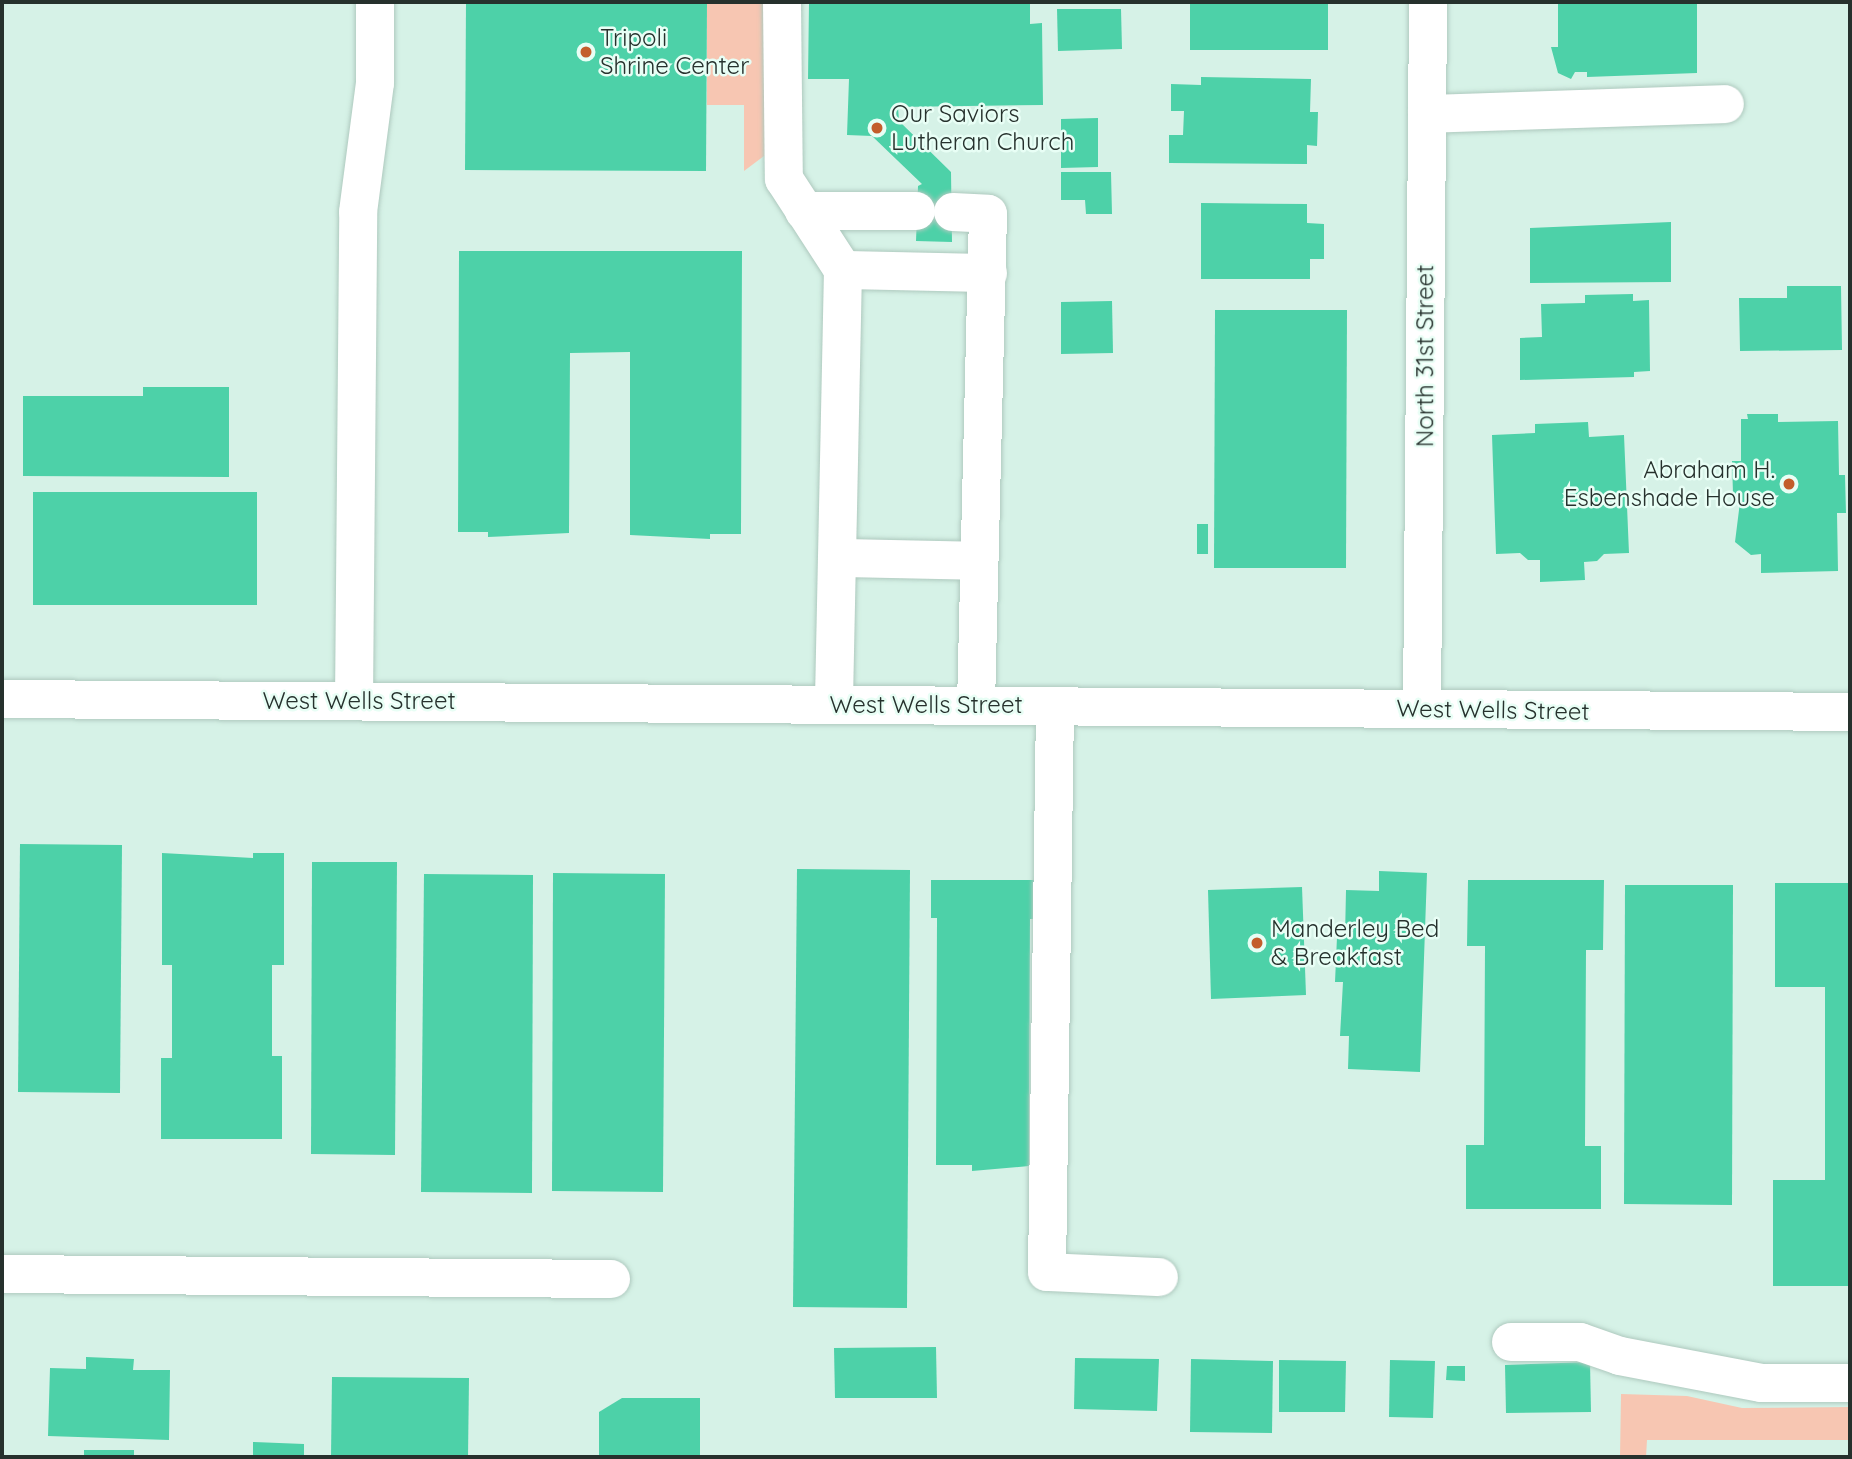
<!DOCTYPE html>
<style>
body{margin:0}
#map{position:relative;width:1852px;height:1459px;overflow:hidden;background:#d6f2e7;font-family:Quicksand,sans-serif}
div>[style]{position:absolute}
.green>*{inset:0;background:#f7c6b2}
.building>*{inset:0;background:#4dd1a8}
.roads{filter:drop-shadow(0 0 2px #aec9be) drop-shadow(0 0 2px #aec9be)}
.minor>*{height:38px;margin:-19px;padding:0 19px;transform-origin:19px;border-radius:19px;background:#fff}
.dots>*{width:19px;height:19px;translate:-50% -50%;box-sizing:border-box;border:4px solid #e8fef5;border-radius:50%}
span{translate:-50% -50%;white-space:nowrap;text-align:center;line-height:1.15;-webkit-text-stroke:5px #e8fef5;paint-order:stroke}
.poi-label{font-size:24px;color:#26312d}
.left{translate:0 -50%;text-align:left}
.right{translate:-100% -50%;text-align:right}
.street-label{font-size:24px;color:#26312d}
.frame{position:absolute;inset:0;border:4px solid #26312d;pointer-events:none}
</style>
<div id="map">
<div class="green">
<i style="clip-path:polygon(707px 2px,770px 2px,768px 153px,744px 171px,744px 105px,707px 105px)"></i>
<i style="clip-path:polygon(1621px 1394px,1687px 1396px,1742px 1408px,1850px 1407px,1850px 1440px,1647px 1440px,1646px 1457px,1620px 1457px)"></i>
</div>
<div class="building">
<i style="clip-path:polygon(466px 2px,707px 2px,706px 171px,465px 170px)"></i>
<i style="clip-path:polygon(809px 2px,1030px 2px,1030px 24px,1042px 23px,1043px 105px,898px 107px,899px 121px,951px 172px,952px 242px,916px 241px,918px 186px,922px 184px,872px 136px,847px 135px,849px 79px,808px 79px)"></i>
<i style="clip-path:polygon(1190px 2px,1328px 2px,1328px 50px,1190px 50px)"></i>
<i style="clip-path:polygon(1558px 2px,1697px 2px,1697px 73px,1587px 77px,1587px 72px,1575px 72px,1571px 79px,1558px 73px,1551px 47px,1558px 47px)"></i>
<i style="clip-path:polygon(1057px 9px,1121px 9px,1122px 49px,1058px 51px)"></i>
<i style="clip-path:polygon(1201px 77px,1311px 79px,1310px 112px,1318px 112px,1317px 146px,1307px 145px,1307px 164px,1169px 163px,1169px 135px,1183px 135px,1184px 111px,1171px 111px,1171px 84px,1201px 85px)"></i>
<i style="clip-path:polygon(1098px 118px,1098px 167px,1061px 168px,1061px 119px)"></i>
<i style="clip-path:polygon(1061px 172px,1111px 172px,1112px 214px,1086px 214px,1085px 200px,1061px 200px)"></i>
<i style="clip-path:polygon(1201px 203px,1307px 204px,1307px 223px,1324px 224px,1324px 259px,1310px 259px,1310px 279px,1201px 279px)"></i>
<i style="clip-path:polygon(1671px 222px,1671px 282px,1530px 283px,1530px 228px)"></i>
<i style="clip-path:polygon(459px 251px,742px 251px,741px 534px,710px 534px,710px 539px,630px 535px,630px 352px,570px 353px,569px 533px,488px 537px,488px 532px,458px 532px)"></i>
<i style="clip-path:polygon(1787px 286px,1841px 286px,1842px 350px,1740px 351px,1739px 298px,1787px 298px)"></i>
<i style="clip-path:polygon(1633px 294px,1633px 301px,1649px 300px,1650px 371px,1634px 372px,1634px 377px,1520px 380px,1520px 338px,1542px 337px,1541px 304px,1585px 303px,1585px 295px)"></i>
<i style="clip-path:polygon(1112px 301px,1113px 353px,1061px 354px,1061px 302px)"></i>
<i style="clip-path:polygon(1215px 310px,1347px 310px,1346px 568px,1214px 568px)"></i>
<i style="clip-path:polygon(143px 387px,229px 387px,229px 477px,23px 476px,23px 396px,143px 396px)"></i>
<i style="clip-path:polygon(1747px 414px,1778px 414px,1778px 422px,1838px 421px,1839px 475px,1845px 475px,1846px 513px,1837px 513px,1838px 571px,1761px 573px,1761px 554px,1751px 555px,1735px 542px,1741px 494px,1733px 494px,1732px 461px,1741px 461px,1741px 419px,1748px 419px)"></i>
<i style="clip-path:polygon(1588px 422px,1589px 437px,1624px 435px,1629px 553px,1604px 554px,1597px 561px,1584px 562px,1585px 580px,1540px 582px,1540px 560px,1528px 560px,1520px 553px,1496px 554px,1492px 435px,1535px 433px,1535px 424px)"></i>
<i style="clip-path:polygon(33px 492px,257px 492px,257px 605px,33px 605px)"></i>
<i style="clip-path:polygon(1197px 524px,1208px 524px,1208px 554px,1197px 554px)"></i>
<i style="clip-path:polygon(20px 844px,122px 845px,120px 1093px,18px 1092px)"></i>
<i style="clip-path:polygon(162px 853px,253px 858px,253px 853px,284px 853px,284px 965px,272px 965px,272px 1056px,282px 1056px,282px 1139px,161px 1139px,161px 1058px,172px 1058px,172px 965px,162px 965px)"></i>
<i style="clip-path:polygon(312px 862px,397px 862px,395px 1155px,311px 1154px)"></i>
<i style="clip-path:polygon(797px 869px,910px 870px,907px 1308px,793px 1307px)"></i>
<i style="clip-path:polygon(1379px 871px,1427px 873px,1420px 1072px,1348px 1069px,1349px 1036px,1340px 1036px,1343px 982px,1335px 982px,1337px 937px,1345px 937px,1346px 890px,1379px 891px)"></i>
<i style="clip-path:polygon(553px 873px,665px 874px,663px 1192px,552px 1191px)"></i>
<i style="clip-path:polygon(424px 874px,533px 875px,532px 1193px,421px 1192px)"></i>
<i style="clip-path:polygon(931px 880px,1038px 880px,1038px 919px,1030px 919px,1029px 1166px,972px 1171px,972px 1165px,936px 1165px,937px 918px,931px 918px)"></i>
<i style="clip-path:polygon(1468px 880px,1604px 880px,1603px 950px,1586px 950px,1585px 1146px,1601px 1146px,1601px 1209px,1466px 1209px,1466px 1145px,1484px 1145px,1485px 946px,1467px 946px)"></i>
<i style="clip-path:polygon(1775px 883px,1850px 883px,1850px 1286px,1773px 1286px,1773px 1180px,1825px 1180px,1825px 987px,1775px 987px)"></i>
<i style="clip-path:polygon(1625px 885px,1733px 885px,1732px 1205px,1624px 1204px)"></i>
<i style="clip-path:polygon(1302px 887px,1306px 995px,1211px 999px,1208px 890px)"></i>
<i style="clip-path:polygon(936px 1347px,937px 1398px,835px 1398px,834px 1348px)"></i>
<i style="clip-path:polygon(86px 1357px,134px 1359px,133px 1370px,170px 1370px,169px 1440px,48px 1436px,50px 1368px,86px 1369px)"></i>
<i style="clip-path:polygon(1075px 1358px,1159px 1359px,1157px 1411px,1074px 1409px)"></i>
<i style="clip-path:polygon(1191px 1359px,1273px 1361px,1272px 1433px,1190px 1432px)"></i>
<i style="clip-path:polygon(1279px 1360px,1346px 1361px,1345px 1412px,1279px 1412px)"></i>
<i style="clip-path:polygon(1390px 1360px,1435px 1361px,1433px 1418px,1389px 1417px)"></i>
<i style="clip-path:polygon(1590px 1362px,1591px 1412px,1506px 1413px,1505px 1365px)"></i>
<i style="clip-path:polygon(1447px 1366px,1465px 1366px,1465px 1381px,1446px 1380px)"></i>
<i style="clip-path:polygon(332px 1377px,469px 1378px,468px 1457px,331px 1457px)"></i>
<i style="clip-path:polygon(622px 1398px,700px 1398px,700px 1457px,599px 1457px,599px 1412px)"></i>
<i style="clip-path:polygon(253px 1442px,304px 1444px,304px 1457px,253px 1457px)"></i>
<i style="clip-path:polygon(84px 1450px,134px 1450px,134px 1457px,84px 1457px)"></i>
</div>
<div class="roads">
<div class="minor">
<i style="left:782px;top:2px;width:177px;rotate:89.4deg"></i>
<i style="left:784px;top:179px;width:108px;rotate:57deg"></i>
<i style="left:843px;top:270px;width:434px;rotate:91.2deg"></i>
<i style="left:1427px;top:114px;width:298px;rotate:-1.9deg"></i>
<i style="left:804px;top:211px;width:112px"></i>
<i style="left:953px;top:212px;width:35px;rotate:3deg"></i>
<i style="left:988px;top:214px;width:492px;rotate:91.4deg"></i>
<i style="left:843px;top:270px;width:145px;rotate:1.2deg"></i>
<i style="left:839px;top:558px;width:140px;rotate:1.2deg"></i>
<i style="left:2px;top:699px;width:1848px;rotate:0.4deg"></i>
<i style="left:354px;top:701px;width:489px;rotate:-89.5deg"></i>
<i style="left:358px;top:212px;width:130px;rotate:-82.5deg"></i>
<i style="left:375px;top:83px;width:81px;rotate:-90deg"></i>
<i style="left:1055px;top:706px;width:566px;rotate:90.81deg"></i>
<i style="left:1047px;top:1272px;width:112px;rotate:2.6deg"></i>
<i style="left:1422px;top:709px;width:707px;rotate:-89.51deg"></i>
<i style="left:2px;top:1274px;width:609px;rotate:0.47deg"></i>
<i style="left:1511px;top:1342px;width:69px"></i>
<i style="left:1580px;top:1342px;width:42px;rotate:19.3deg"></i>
<i style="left:1620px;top:1356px;width:144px;rotate:10.8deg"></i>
<i style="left:1761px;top:1383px;width:89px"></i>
</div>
</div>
<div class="dots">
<i style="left:586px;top:52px;background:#c35e2c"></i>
<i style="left:877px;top:128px;background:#c35e2c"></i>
<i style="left:1789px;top:484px;background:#c35e2c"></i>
<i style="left:1257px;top:943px;background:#c35e2c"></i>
</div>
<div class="poi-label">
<span class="left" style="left:600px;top:52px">Tripoli<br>Shrine Center</span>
<span class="left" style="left:891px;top:128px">Our Saviors<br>Lutheran Church</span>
<span class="right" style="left:1775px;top:484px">Abraham H.<br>Esbenshade House</span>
<span class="left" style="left:1271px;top:943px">Manderley Bed<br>&amp; Breakfast</span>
</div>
<div class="street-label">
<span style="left:1425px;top:356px;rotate:-90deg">North 31st Street</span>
<span style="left:359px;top:701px">West Wells Street</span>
<span style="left:926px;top:705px">West Wells Street</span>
<span style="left:1493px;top:710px;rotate:1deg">West Wells Street</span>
</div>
<div class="frame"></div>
</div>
